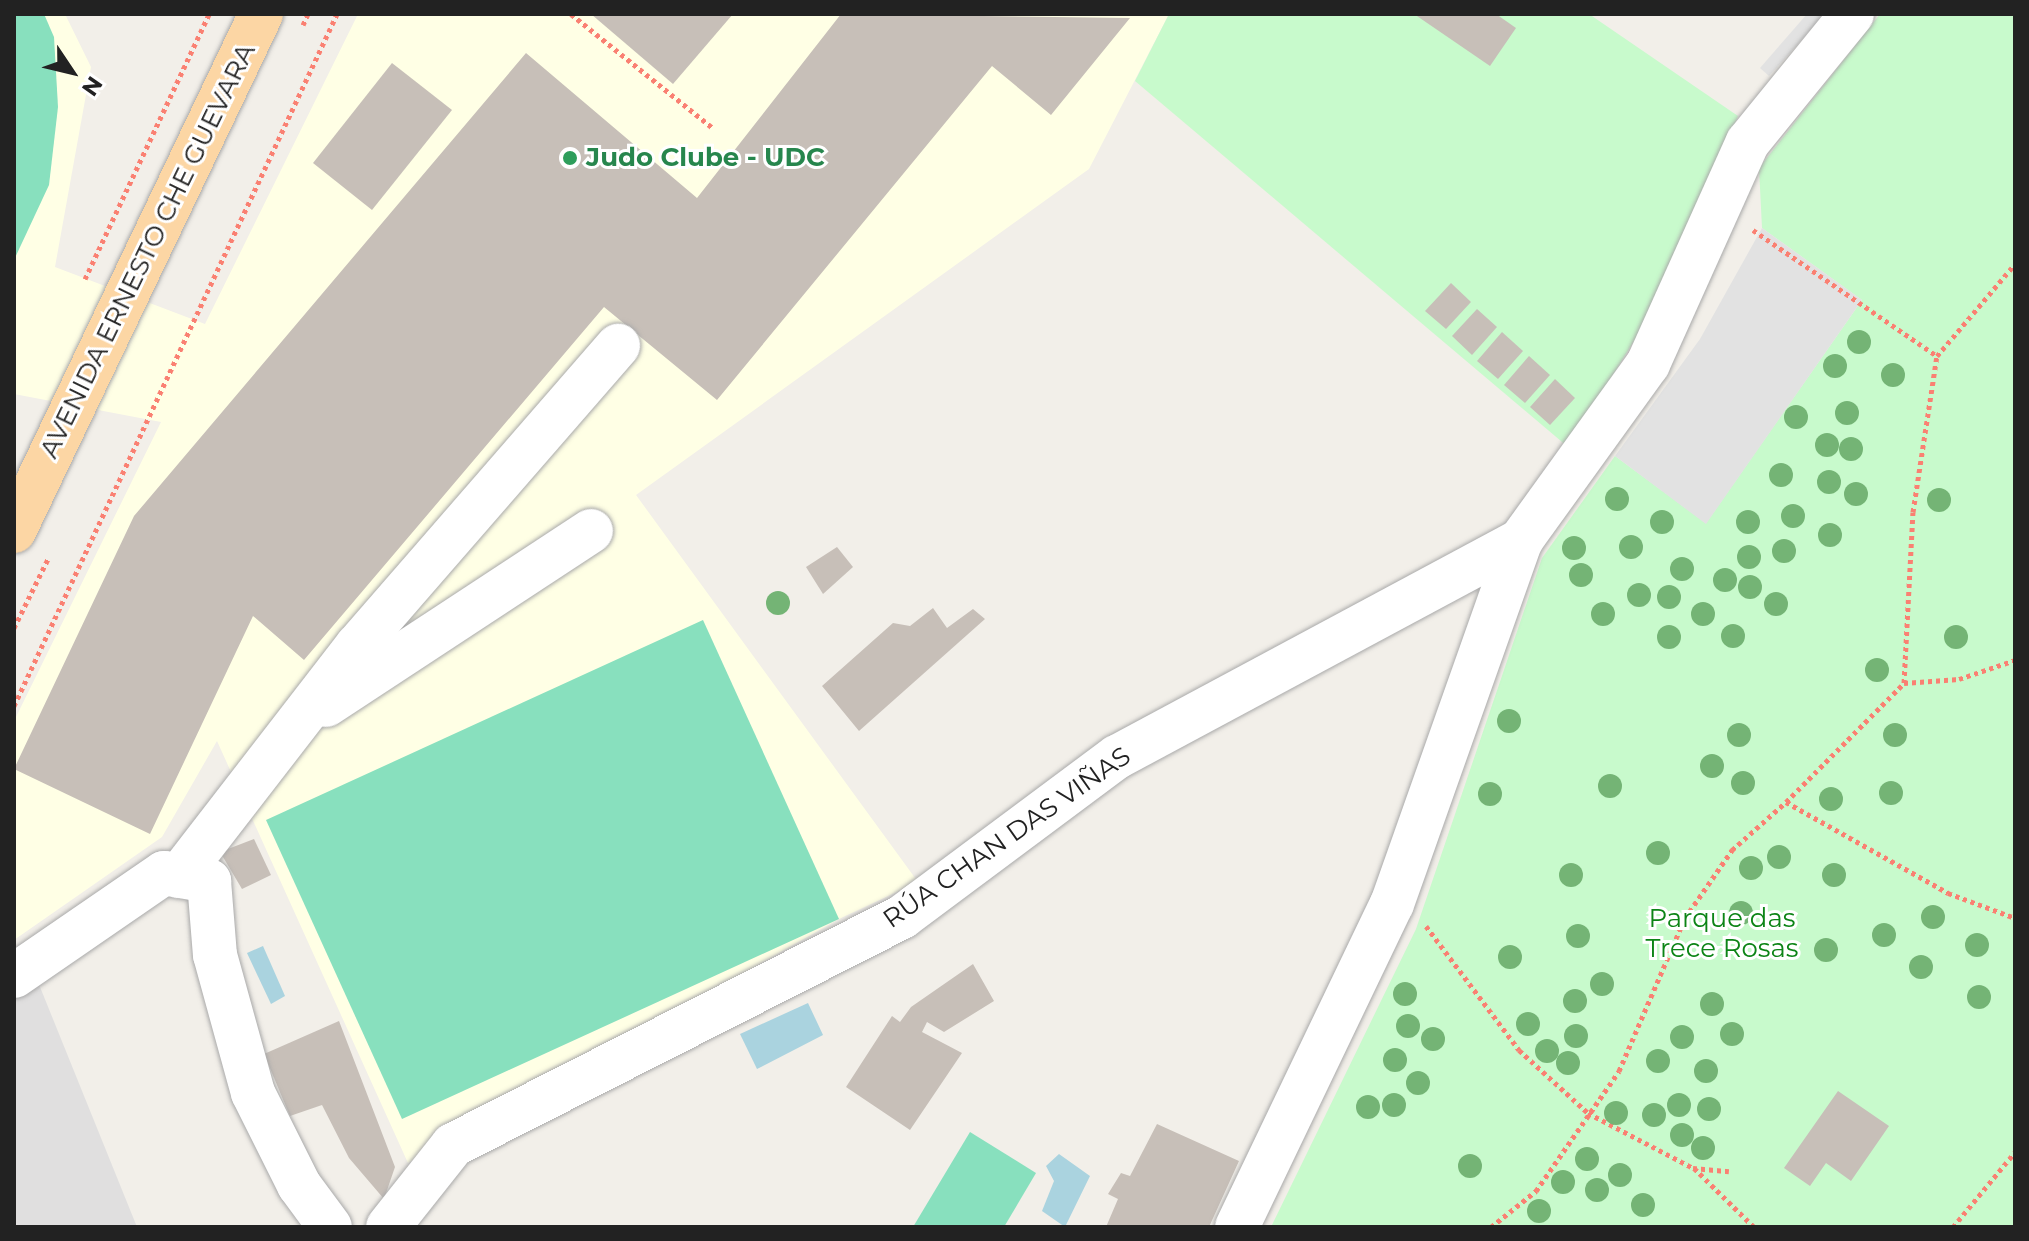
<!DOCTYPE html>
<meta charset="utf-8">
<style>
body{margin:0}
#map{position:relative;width:2029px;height:1241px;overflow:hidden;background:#f2efe9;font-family:Montserrat,sans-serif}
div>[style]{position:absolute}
.residential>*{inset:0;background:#e0dfdf}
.education>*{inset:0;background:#ffffe5}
.park>*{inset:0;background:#c8facc}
.pitch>*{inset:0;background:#88e0be}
.parking>*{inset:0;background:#e2e2e2}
.water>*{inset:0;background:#aad3df}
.building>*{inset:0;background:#c7bfb8}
.path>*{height:5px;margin-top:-2.5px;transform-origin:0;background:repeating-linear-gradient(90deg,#fa8072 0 4px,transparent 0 8px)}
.roads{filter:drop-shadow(0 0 2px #a9a9a9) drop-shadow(0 0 2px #a9a9a9)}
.minor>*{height:44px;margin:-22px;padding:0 22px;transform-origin:22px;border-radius:22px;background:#fff}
.major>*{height:44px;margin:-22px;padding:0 22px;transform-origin:22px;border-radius:22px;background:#fcd6a4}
.trees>*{width:24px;height:24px;margin:-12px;border-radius:50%;background:#74b475}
.dots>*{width:22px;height:22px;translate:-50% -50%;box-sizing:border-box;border:4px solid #fff;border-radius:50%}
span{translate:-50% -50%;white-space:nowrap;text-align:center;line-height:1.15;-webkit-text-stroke:6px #fff;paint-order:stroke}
.leisure-label{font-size:26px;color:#27864d;font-weight:700}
.left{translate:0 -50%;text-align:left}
.street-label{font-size:26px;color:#222}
.park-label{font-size:26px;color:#0c8416}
.frame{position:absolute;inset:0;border:16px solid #222;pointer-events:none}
.north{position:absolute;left:32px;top:32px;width:80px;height:80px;-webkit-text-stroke:6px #fff;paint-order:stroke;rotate:125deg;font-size:22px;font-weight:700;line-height:32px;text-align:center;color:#222}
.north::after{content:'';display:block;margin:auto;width:28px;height:36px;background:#222;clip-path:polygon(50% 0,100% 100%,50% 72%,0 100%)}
</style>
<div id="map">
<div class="residential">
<i style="clip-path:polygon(38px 982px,137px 1227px,14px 1227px,14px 998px)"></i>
</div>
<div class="education">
<i style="clip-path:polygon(14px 14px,65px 14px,91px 67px,55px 267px,205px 324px,358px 14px,1169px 14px,1089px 169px,636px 495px,918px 882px,839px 919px,408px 1163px,217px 741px,162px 837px,14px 940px,14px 721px,161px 422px,14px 394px)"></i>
</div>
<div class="park">
<i style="clip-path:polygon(1169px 14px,1589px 14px,1738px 116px,1662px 296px,1568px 447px,1135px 81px)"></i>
<i style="clip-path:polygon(1880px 14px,2015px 14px,2015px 1227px,1271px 1227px,1416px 929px,1542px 558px,1615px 456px,1706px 523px,1862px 300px,1762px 228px,1759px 168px)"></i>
</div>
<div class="pitch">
<i style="clip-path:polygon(14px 14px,44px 14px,54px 37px,58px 107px,49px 185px,14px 260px)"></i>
<i style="clip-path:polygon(703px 620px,839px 919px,402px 1119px,266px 820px)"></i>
<i style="clip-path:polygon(970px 1132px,1036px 1173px,1004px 1227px,913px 1227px)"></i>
</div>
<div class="parking">
<i style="clip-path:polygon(1807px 14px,1825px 14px,1769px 76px,1760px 68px)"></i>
<i style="clip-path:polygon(1762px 228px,1862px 300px,1706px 524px,1615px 456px,1700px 339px)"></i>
</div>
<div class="water">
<i style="clip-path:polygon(263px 946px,285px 996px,271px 1004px,247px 953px)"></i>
<i style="clip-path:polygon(808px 1003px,823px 1035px,757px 1069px,740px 1034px)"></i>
<i style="clip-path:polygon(1059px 1154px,1090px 1176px,1065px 1227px,1042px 1211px,1054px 1181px,1046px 1166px)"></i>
</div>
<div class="building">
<i style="clip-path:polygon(591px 14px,733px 14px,673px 84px)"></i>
<i style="clip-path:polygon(841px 14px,1130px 18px,1051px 115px,992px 66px,717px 400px,604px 307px,304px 660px,253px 616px,150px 834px,14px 769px,134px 516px,526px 53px,697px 198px)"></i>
<i style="clip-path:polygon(1414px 14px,1496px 14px,1516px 28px,1490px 66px)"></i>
<i style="clip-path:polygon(392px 63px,452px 110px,372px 210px,313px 163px)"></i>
<i style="clip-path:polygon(1451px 283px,1471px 302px,1446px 329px,1425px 311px)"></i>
<i style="clip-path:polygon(1477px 309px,1497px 327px,1472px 355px,1452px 336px)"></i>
<i style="clip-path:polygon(1502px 332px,1523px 351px,1498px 379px,1477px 361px)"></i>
<i style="clip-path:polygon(1529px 356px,1550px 375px,1525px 403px,1504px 385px)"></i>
<i style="clip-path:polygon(1555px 379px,1575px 398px,1550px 425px,1530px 407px)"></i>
<i style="clip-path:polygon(837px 547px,853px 567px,823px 594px,806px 567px)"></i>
<i style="clip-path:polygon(933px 608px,947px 628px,973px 609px,985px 619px,859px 731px,822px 686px,893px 623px,910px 626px)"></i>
<i style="clip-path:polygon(254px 839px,271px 875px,242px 889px,220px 852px)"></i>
<i style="clip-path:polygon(973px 964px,994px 1001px,944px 1032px,927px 1022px,922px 1032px,962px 1053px,910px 1130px,846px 1087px,892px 1016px,900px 1022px,911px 1007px)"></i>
<i style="clip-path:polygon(339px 1021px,395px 1167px,384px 1199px,349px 1158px,322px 1105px,290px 1116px,264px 1054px)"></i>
<i style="clip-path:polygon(1838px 1091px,1889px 1126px,1851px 1181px,1826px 1163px,1810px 1186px,1784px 1168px)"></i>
<i style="clip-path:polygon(1157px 1124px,1239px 1161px,1209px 1227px,1106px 1227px,1118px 1199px,1108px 1194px,1121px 1173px,1130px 1176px)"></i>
</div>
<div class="path">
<i style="left:571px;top:14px;width:182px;rotate:38.8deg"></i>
<i style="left:303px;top:25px;width:12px;rotate:-66deg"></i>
<i style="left:1753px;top:230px;width:223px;rotate:34.4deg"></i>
<i style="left:85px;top:279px;width:293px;rotate:-64.9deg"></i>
<i style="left:14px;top:628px;width:79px;rotate:-63.8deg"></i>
<i style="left:1904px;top:683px;width:55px;rotate:-4.2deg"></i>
<i style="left:1959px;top:679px;width:59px;rotate:-18.7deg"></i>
<i style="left:14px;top:706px;width:764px;rotate:-64.98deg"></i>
<i style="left:1786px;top:802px;width:168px;rotate:-45.2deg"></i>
<i style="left:1904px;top:683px;width:171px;rotate:-87deg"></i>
<i style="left:1913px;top:512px;width:158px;rotate:-81.3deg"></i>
<i style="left:1937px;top:356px;width:121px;rotate:-49.7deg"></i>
<i style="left:1426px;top:926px;width:155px;rotate:53.1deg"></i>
<i style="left:1519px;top:1050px;width:93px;rotate:42.4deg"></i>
<i style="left:1588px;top:1113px;width:119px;rotate:27.6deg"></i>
<i style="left:1693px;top:1168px;width:36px;rotate:5deg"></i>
<i style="left:1694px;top:1168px;width:84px;rotate:44.5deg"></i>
<i style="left:1491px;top:1227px;width:58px;rotate:-38.7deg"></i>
<i style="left:1536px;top:1191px;width:146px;rotate:-55.3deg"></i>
<i style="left:1619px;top:1071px;width:167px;rotate:-66.7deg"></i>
<i style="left:1685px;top:918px;width:83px;rotate:-55.3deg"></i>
<i style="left:1732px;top:850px;width:72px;rotate:-41.6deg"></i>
<i style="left:1786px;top:802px;width:186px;rotate:29.3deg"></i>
<i style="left:1948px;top:893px;width:72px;rotate:20.5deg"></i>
<i style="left:1953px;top:1227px;width:97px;rotate:-50.4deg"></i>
</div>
<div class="roads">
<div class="minor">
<i style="left:326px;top:705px;width:317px;rotate:-33.3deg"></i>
<i style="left:179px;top:876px;width:291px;rotate:-52.3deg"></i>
<i style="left:357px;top:646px;width:398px;rotate:-49deg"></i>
<i style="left:14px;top:976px;width:182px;rotate:-34.5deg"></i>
<i style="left:164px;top:873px;width:46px;rotate:10.1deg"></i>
<i style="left:209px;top:881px;width:74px;rotate:85.4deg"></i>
<i style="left:215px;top:955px;width:143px;rotate:74.6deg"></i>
<i style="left:253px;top:1093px;width:103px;rotate:63.4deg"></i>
<i style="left:299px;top:1185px;width:52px;rotate:53.6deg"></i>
<i style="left:388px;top:1227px;width:105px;rotate:-51.6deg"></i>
<i style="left:453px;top:1145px;width:504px;rotate:-26.92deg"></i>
<i style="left:902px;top:917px;width:268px;rotate:-36.7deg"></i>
<i style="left:1117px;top:757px;width:459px;rotate:-28.2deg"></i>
<i style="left:1237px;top:1227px;width:358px;rotate:-64.4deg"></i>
<i style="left:1392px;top:904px;width:386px;rotate:-70.5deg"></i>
<i style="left:1521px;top:540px;width:217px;rotate:-54.2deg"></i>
<i style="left:1648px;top:364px;width:243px;rotate:-65.8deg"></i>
<i style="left:1748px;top:142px;width:165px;rotate:-50.9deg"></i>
</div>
<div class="major">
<i style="left:14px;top:531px;width:573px;rotate:-64.46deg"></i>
</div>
</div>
<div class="trees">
<i style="left:1859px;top:342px"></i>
<i style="left:1835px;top:366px"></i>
<i style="left:1893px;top:375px"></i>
<i style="left:1847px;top:413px"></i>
<i style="left:1796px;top:417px"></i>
<i style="left:1827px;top:445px"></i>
<i style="left:1851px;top:449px"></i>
<i style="left:1781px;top:475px"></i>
<i style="left:1829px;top:482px"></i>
<i style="left:1856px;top:494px"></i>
<i style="left:1617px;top:499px"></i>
<i style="left:1939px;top:500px"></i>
<i style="left:1793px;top:516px"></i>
<i style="left:1662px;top:522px"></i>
<i style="left:1748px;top:522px"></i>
<i style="left:1830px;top:535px"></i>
<i style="left:1631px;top:547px"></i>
<i style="left:1574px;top:548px"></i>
<i style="left:1784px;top:551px"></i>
<i style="left:1749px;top:557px"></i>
<i style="left:1682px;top:569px"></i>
<i style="left:1581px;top:575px"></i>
<i style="left:1725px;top:580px"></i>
<i style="left:1750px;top:587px"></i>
<i style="left:1639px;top:595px"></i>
<i style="left:1669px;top:597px"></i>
<i style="left:778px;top:603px"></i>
<i style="left:1776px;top:604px"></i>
<i style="left:1603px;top:614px"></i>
<i style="left:1703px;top:614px"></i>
<i style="left:1733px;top:636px"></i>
<i style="left:1669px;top:637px"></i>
<i style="left:1956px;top:637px"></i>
<i style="left:1877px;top:670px"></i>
<i style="left:1509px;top:721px"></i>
<i style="left:1739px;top:735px"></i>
<i style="left:1895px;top:735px"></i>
<i style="left:1712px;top:766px"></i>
<i style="left:1743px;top:783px"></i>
<i style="left:1610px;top:786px"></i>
<i style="left:1891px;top:793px"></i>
<i style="left:1490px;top:794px"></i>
<i style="left:1831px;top:799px"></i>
<i style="left:1658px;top:853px"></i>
<i style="left:1779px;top:857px"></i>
<i style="left:1751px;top:868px"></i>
<i style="left:1571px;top:875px"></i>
<i style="left:1834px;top:875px"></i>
<i style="left:1741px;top:913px"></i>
<i style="left:1933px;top:917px"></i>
<i style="left:1884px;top:935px"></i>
<i style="left:1578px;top:936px"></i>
<i style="left:1977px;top:945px"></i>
<i style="left:1826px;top:950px"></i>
<i style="left:1510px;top:957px"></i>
<i style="left:1921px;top:967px"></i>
<i style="left:1602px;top:984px"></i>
<i style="left:1405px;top:994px"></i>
<i style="left:1979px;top:997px"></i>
<i style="left:1575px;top:1001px"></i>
<i style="left:1712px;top:1004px"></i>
<i style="left:1528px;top:1024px"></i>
<i style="left:1408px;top:1026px"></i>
<i style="left:1732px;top:1034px"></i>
<i style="left:1576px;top:1036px"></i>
<i style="left:1682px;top:1037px"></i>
<i style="left:1433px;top:1039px"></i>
<i style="left:1547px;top:1051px"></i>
<i style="left:1395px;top:1060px"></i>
<i style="left:1658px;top:1061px"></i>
<i style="left:1568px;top:1063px"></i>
<i style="left:1706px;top:1071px"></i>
<i style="left:1418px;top:1083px"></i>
<i style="left:1394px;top:1105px"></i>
<i style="left:1679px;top:1105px"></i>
<i style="left:1368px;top:1107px"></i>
<i style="left:1709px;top:1109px"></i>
<i style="left:1616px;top:1113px"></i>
<i style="left:1654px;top:1115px"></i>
<i style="left:1682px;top:1135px"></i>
<i style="left:1703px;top:1148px"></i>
<i style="left:1587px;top:1159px"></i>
<i style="left:1470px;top:1166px"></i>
<i style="left:1620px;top:1175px"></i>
<i style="left:1563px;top:1182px"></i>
<i style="left:1597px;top:1190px"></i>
<i style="left:1643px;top:1205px"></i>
<i style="left:1539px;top:1211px"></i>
</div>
<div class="dots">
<i style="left:570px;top:158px;background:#2e9e5b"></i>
</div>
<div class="leisure-label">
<span class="left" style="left:586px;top:158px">Judo Clube - UDC</span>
</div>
<div class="street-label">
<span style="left:148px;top:251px;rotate:-64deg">AVENIDA ERNESTO CHE GUEVARA</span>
<span style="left:1007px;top:838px;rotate:-35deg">RÚA CHAN DAS VIÑAS</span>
</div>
<div class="park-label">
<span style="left:1722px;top:934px">Parque das<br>Trece Rosas</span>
</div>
<div class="frame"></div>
<div class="north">N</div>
</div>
